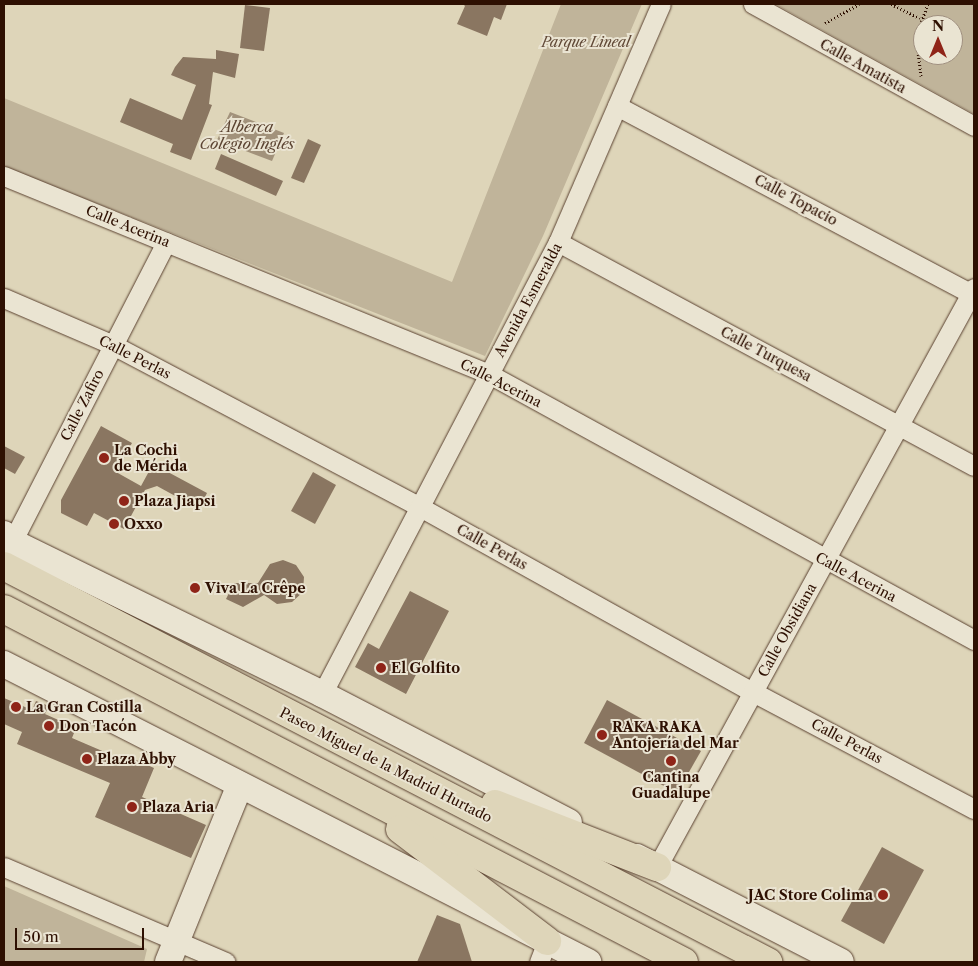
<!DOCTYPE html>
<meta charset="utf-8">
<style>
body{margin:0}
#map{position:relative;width:978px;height:966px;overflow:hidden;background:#ded5b9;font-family:"Libre Caslon Text",serif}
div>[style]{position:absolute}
.green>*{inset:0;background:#c0b49a}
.water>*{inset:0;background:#a2927b}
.building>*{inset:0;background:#8a7661}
.path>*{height:3px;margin-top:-1.5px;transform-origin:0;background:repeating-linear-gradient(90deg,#2e1002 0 1px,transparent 0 3.5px)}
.roads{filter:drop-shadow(0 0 1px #5a4130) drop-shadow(0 0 1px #5a4130)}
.street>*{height:19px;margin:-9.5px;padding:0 9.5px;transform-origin:9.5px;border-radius:9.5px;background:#eae4d2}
.secondary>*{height:26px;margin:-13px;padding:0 13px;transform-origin:13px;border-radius:13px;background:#eae4d2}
.highway>*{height:28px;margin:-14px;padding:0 14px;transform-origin:14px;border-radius:14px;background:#ded5b9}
.dots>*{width:14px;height:14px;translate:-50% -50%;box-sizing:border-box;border:2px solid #eae4d2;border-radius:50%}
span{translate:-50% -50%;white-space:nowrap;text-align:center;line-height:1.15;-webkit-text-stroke:4px #eae4d2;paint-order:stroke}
.park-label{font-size:14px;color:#614937;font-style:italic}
.street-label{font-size:14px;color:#2e1002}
.poi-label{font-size:14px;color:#2e1002;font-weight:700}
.left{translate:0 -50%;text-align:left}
.right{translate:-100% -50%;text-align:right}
.water-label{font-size:15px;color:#5c4432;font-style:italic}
.frame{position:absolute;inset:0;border:5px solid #2e1002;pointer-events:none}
.north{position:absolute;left:913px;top:15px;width:50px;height:50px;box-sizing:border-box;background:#eae4d2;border:1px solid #9f8f7f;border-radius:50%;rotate:0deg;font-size:14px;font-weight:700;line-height:20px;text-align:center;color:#2e1002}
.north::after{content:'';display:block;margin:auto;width:18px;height:22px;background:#8f2418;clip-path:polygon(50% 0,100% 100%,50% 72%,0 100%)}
.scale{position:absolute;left:15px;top:928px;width:129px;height:22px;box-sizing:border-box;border:2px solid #2e1002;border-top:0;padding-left:6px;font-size:15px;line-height:18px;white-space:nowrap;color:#2e1002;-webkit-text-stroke:4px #eae4d2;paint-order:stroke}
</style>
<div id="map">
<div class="green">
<i style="clip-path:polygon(561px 4px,642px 4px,543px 236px,485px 356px,4px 167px,4px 98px,452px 282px)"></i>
<i style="clip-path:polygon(evenodd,775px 4px,974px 4px,974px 114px,775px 4px,923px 25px,953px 25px,953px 55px,923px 55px,923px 25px)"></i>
<i style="clip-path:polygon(4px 886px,147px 949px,144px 962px,4px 962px)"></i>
</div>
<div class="water">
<i style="clip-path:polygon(230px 112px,284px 133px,272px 161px,217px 140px)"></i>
</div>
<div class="building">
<i style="clip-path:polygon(463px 4px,507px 4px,501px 20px,494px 17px,487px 36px,457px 24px,465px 6px)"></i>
<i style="clip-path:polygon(245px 5px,270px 8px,264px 51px,240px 48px)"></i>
<i style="clip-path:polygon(216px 50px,239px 54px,235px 78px,213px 72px,209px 104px,212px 105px,191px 160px,170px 152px,173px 144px,120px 122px,130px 98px,182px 120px,196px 85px,171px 75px,175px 67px,183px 57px,216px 59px)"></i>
<i style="clip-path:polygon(308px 139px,321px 145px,304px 183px,291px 178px)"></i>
<i style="clip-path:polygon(221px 154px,283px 181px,276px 196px,215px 169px)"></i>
<i style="clip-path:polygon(101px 426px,132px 443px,116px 472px,141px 486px,153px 464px,207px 493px,199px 509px,157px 486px,145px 490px,124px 529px,94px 513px,87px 526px,61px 513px,61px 500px)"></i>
<i style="clip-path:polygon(4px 446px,25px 457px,15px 474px,4px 468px)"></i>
<i style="clip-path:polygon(313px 472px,336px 485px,315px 524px,291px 511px)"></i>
<i style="clip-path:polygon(283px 560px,296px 565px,304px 577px,303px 592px,292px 602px,277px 604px,264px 595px,243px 607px,226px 599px,234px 583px,258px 583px,270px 564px)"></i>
<i style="clip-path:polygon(410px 591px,449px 611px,406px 694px,355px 667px,368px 643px,379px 649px)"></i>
<i style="clip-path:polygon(4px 698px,32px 710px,36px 701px,49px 706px,45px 714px,76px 728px,72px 738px,121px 759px,123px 754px,154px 768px,142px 797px,206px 825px,191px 858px,95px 817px,110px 783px,17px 744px,22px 732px,4px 724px)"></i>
<i style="clip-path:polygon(607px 700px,701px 751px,677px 793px,584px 743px)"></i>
<i style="clip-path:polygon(882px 847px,924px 870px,884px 944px,841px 921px)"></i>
<i style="clip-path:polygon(437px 915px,460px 924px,472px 962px,417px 962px)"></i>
</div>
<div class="path">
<i style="left:891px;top:4px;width:32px;rotate:26deg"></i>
<i style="left:825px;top:23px;width:39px;rotate:-29deg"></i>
<i style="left:921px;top:76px;width:38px;rotate:-97deg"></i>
<i style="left:916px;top:38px;width:36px;rotate:-71deg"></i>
</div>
<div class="roads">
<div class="street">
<i style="left:753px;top:4px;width:252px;rotate:28.9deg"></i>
<i style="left:617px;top:106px;width:404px;rotate:27.9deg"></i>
<i style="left:4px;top:176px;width:524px;rotate:22.21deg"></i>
<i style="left:489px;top:374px;width:553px;rotate:28.74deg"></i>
<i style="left:558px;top:242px;width:472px;rotate:28.3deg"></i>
<i style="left:4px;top:298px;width:119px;rotate:23.3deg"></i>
<i style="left:113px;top:345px;width:347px;rotate:27.8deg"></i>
<i style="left:420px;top:507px;width:381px;rotate:29.1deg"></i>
<i style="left:753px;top:692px;width:250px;rotate:27.9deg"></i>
<i style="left:12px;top:542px;width:337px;rotate:-62.8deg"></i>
<i style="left:322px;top:694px;width:510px;rotate:-62.43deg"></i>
<i style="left:558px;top:242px;width:259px;rotate:-66.6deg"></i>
<i style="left:4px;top:867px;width:241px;rotate:23.2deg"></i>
<i style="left:657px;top:867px;width:660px;rotate:-61.3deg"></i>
<i style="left:539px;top:962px;width:22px;rotate:-69deg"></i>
</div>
<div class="secondary">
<i style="left:4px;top:534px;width:11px;rotate:45deg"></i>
<i style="left:12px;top:542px;width:345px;rotate:26.1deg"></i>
<i style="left:322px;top:694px;width:278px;rotate:27.4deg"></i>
<i style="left:4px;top:664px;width:656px;rotate:27.03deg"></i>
<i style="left:637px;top:857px;width:229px;rotate:27.2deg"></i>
<i style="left:168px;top:962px;width:191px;rotate:-67.9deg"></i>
</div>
<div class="highway">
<i style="left:4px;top:566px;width:861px;rotate:27.4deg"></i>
<i style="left:4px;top:609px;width:766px;rotate:27.43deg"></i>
<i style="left:495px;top:804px;width:174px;rotate:21.3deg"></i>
<i style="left:400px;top:829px;width:185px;rotate:37.3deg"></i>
</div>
</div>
<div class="dots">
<i style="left:104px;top:458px;background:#8f2418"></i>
<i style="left:124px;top:501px;background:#8f2418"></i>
<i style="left:114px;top:524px;background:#8f2418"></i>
<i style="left:195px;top:588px;background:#8f2418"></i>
<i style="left:381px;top:668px;background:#8f2418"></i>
<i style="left:16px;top:707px;background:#8f2418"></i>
<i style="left:49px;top:726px;background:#8f2418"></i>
<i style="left:602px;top:735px;background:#8f2418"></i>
<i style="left:87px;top:759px;background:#8f2418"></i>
<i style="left:671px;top:761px;background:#8f2418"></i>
<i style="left:132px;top:807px;background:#8f2418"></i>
<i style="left:883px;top:895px;background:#8f2418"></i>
</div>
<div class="park-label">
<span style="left:586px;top:42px">Parque Lineal</span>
</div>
<div class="street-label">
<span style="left:863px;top:66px;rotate:29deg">Calle Amatista</span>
<span style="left:796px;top:200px;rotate:28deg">Calle Topacio</span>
<span style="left:128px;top:226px;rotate:22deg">Calle Acerina</span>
<span style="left:528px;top:300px;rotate:-62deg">Avenida Esmeralda</span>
<span style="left:766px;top:354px;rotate:28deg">Calle Turquesa</span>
<span style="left:135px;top:357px;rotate:27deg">Calle Perlas</span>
<span style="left:501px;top:383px;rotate:27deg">Calle Acerina</span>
<span style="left:82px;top:405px;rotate:-63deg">Calle Zafiro</span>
<span style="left:492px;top:547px;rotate:29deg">Calle Perlas</span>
<span style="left:856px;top:577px;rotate:28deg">Calle Acerina</span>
<span style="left:787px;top:630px;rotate:-61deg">Calle Obsidiana</span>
<span style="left:847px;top:741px;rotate:28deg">Calle Perlas</span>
<span style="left:386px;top:765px;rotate:27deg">Paseo Miguel de la Madrid Hurtado</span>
</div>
<div class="poi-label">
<span class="left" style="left:114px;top:458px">La Cochi<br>de Mérida</span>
<span class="left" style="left:134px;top:501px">Plaza Jiapsi</span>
<span class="left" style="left:124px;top:524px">Oxxo</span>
<span class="left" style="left:205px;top:588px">Viva La Crêpe</span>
<span class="left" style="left:391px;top:668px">El Golfito</span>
<span class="left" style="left:26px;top:707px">La Gran Costilla</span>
<span class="left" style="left:59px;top:726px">Don Tacón</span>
<span class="left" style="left:612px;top:735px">RAKA RAKA<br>Antojería del Mar</span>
<span class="left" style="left:97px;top:759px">Plaza Abby</span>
<span style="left:671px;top:785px">Cantina<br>Guadalupe</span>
<span class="left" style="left:142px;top:807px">Plaza Aria</span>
<span class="right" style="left:873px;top:895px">JAC Store Colima</span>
</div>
<div class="water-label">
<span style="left:247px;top:135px">Alberca<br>Colegio Inglés</span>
</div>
<div class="frame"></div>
<div class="north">N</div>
<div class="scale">50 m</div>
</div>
